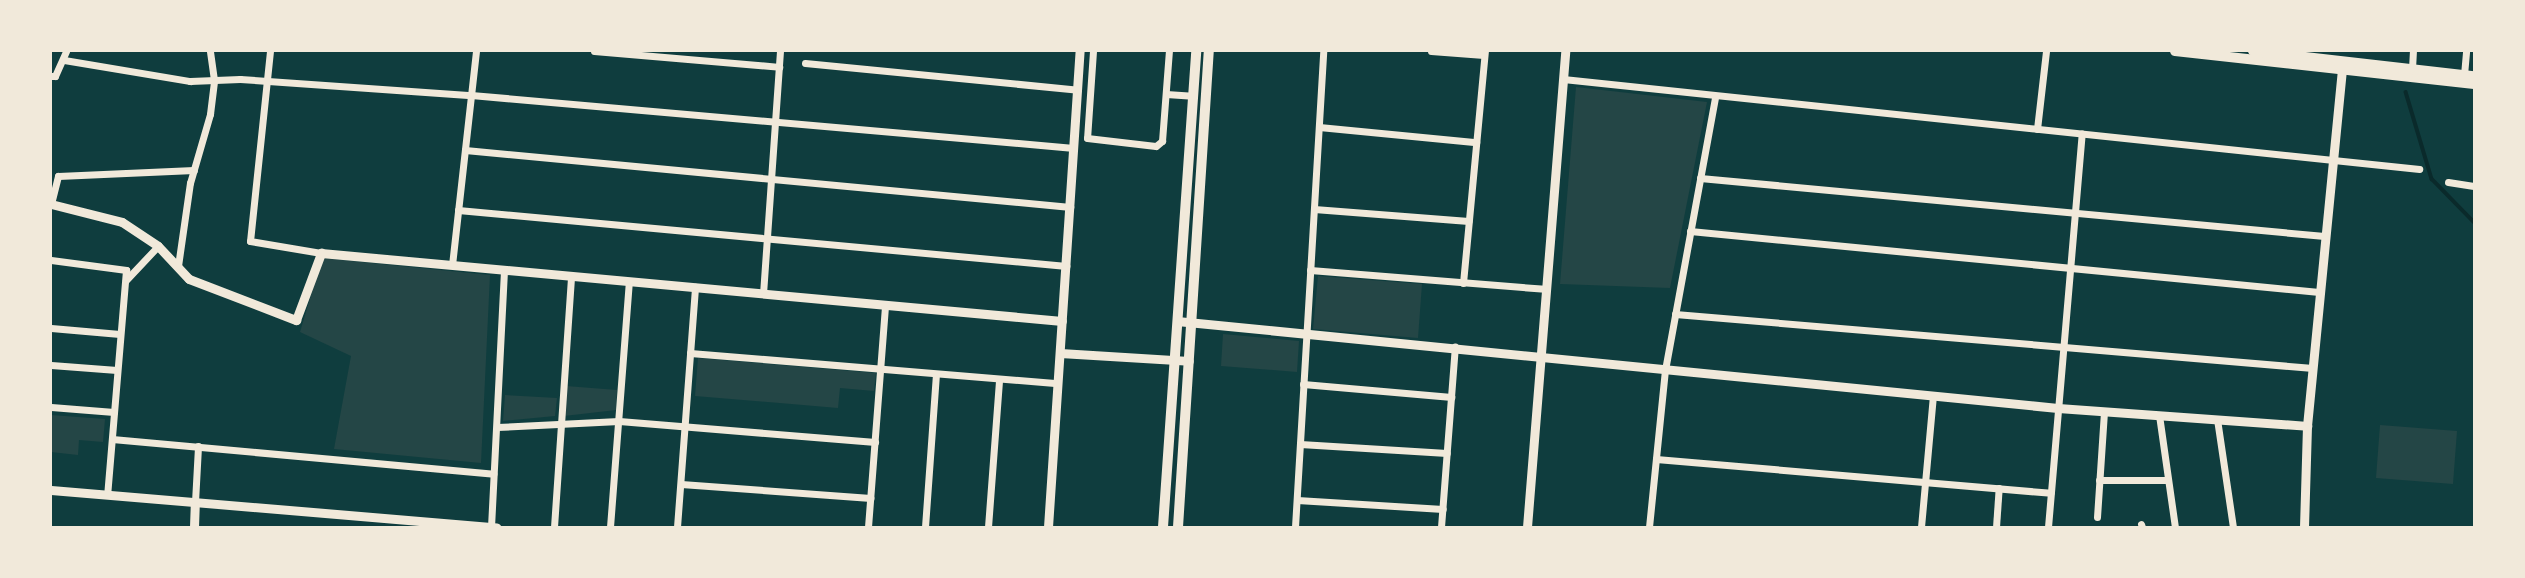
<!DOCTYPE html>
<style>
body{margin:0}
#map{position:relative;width:2525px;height:578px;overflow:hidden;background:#0f3d3e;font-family:"Roboto Condensed",sans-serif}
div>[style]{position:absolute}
.green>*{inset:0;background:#244646}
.stream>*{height:3.5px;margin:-1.75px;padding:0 1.75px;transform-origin:1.75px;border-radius:1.75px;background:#0a2a2b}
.minor>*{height:7px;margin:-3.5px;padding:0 3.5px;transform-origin:3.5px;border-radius:3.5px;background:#f1e9da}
.tertiary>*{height:9px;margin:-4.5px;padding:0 4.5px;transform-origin:4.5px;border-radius:4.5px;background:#f1e9da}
.secondary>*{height:10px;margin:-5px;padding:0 5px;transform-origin:5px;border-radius:5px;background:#f1e9da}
span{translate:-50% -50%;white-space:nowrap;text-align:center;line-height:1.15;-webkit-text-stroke:7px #f1e9da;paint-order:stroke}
.frame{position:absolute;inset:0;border:52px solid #f1e9da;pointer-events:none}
</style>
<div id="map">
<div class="green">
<i style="clip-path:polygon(1576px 87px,1707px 102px,1670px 288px,1560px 284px)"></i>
<i style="clip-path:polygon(322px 258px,490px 275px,481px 463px,334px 449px,351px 356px,300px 332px)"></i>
<i style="clip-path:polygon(1318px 276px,1422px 284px,1418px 338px,1313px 329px)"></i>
<i style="clip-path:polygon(1223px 334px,1299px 341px,1297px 372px,1221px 366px)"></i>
<i style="clip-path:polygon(698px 358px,876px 373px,874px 391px,840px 388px,838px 408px,695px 396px)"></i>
<i style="clip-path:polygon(566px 386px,617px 390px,616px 410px,564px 416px)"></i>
<i style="clip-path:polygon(505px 395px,557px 398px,555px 416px,503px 421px)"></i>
<i style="clip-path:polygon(51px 415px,105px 419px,103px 442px,79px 440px,78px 455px,51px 452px)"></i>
<i style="clip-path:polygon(2380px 425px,2457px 431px,2453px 484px,2376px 478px)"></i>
</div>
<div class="stream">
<i style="left:2406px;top:92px;width:91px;rotate:73.4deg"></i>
<i style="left:2432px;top:179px;width:60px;rotate:45.7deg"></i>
</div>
<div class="minor">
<i style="left:270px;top:51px;width:191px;rotate:96deg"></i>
<i style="left:250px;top:241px;width:72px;rotate:9.6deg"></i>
<i style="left:594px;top:51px;width:186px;rotate:4.9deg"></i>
<i style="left:1093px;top:51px;width:87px;rotate:93.9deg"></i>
<i style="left:1087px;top:138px;width:69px;rotate:6.6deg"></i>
<i style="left:1156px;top:146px;width:8px;rotate:-40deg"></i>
<i style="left:1162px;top:141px;width:90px;rotate:-85.6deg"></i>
<i style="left:1431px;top:51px;width:53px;rotate:4.3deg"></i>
<i style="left:64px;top:60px;width:128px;rotate:9.5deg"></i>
<i style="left:190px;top:81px;width:50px;rotate:-2.3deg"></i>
<i style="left:240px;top:79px;width:232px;rotate:4deg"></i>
<i style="left:471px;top:95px;width:605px;rotate:5.02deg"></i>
<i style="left:805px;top:63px;width:274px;rotate:5.6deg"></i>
<i style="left:2412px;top:69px;width:18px;rotate:-87deg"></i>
<i style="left:2464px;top:75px;width:24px;rotate:-85deg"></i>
<i style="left:51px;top:76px;width:4px"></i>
<i style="left:55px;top:76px;width:27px;rotate:-66deg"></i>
<i style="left:1563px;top:79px;width:861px;rotate:6deg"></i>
<i style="left:1166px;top:94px;width:26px;rotate:4deg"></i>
<i style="left:1319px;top:127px;width:158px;rotate:5.5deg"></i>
<i style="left:2037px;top:129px;width:79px;rotate:-83.4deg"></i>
<i style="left:465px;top:150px;width:608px;rotate:5.38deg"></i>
<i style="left:1700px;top:178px;width:627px;rotate:5.31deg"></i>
<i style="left:2448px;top:182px;width:26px;rotate:9deg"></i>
<i style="left:51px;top:204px;width:29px;rotate:-76deg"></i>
<i style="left:58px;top:176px;width:136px;rotate:-2.5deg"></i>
<i style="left:1314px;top:209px;width:155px;rotate:4.4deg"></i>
<i style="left:458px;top:210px;width:611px;rotate:5.26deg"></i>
<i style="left:1690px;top:231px;width:632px;rotate:5.54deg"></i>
<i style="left:51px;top:260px;width:76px;rotate:7.6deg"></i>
<i style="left:126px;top:270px;width:225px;rotate:94.8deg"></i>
<i style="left:452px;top:265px;width:215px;rotate:-83.6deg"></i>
<i style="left:178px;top:266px;width:84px;rotate:-81.8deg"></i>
<i style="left:190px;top:183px;width:72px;rotate:-73.8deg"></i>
<i style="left:210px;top:114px;width:34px;rotate:-83deg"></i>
<i style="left:214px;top:80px;width:29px;rotate:-98deg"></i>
<i style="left:1310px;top:270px;width:235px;rotate:4.6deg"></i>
<i style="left:126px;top:280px;width:47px;rotate:-46.7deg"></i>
<i style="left:1463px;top:283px;width:233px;rotate:-84.6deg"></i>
<i style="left:763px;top:294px;width:244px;rotate:-86deg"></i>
<i style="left:1675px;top:314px;width:640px;rotate:4.84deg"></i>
<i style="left:51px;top:328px;width:69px;rotate:5deg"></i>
<i style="left:690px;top:353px;width:369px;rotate:4.7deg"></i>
<i style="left:51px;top:365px;width:66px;rotate:4.3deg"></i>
<i style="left:1303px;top:384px;width:149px;rotate:5deg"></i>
<i style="left:51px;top:407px;width:63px;rotate:4.5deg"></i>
<i style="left:2159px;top:415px;width:113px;rotate:81.9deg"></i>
<i style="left:2217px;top:419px;width:109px;rotate:81.6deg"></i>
<i style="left:497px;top:427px;width:122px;rotate:-2.8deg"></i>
<i style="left:619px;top:421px;width:257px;rotate:4.7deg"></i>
<i style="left:112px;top:439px;width:383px;rotate:5.2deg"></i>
<i style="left:1300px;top:444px;width:147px;rotate:3.5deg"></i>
<i style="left:1656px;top:459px;width:396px;rotate:4.9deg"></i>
<i style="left:2099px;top:480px;width:66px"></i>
<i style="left:681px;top:484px;width:190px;rotate:4.2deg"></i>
<i style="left:1297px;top:500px;width:146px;rotate:3.5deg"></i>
<i style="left:195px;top:502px;width:56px;rotate:-86.9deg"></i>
<i style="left:2097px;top:517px;width:106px;rotate:-86.2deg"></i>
<i style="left:2141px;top:524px;width:3px;rotate:72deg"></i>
<i style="left:491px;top:527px;width:257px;rotate:-87.1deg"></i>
<i style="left:554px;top:527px;width:252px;rotate:-86.1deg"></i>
<i style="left:610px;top:527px;width:246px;rotate:-85.6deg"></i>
<i style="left:677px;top:527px;width:241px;rotate:-85.7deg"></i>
<i style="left:868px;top:527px;width:223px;rotate:-85.6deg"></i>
<i style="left:925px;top:527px;width:153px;rotate:-85.9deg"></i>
<i style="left:988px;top:527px;width:148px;rotate:-85.7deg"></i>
<i style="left:1295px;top:527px;width:477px;rotate:-86.6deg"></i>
<i style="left:1441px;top:527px;width:181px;rotate:-85.6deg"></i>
<i style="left:1649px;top:527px;width:158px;rotate:-84.2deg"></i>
<i style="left:1665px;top:370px;width:277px;rotate:-79.6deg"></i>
<i style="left:1921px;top:527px;width:132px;rotate:-84.8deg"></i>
<i style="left:1996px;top:527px;width:39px;rotate:-86deg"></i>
<i style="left:2048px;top:527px;width:395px;rotate:-85.1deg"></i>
</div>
<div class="tertiary">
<i style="left:51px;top:204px;width:73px;rotate:14.2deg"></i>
<i style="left:122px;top:222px;width:43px;rotate:33.7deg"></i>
<i style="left:158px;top:246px;width:45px;rotate:46.8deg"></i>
<i style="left:189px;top:279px;width:115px;rotate:21deg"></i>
<i style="left:296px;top:320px;width:72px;rotate:-69.5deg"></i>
<i style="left:321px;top:253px;width:744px;rotate:5.24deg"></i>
<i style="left:1177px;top:321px;width:885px;rotate:5.64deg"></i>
<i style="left:2058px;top:408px;width:250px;rotate:4.1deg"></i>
<i style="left:1060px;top:353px;width:129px;rotate:3.5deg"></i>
<i style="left:51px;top:490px;width:447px;rotate:4.8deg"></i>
<i style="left:194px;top:527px;width:25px;rotate:-88deg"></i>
<i style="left:1048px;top:527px;width:477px;rotate:-86.2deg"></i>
<i style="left:1527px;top:527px;width:478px;rotate:-85.4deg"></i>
<i style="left:2304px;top:527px;width:101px;rotate:-88.3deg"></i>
<i style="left:2307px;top:426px;width:359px;rotate:-84.4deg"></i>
</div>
<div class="secondary">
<i style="left:2175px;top:51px;width:301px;rotate:6.3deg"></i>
<i style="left:2253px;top:51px;width:222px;rotate:6.5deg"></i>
<i style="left:1163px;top:527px;width:477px;rotate:-86deg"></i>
<i style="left:1178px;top:527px;width:477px;rotate:-86.3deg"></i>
</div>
<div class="frame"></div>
</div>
